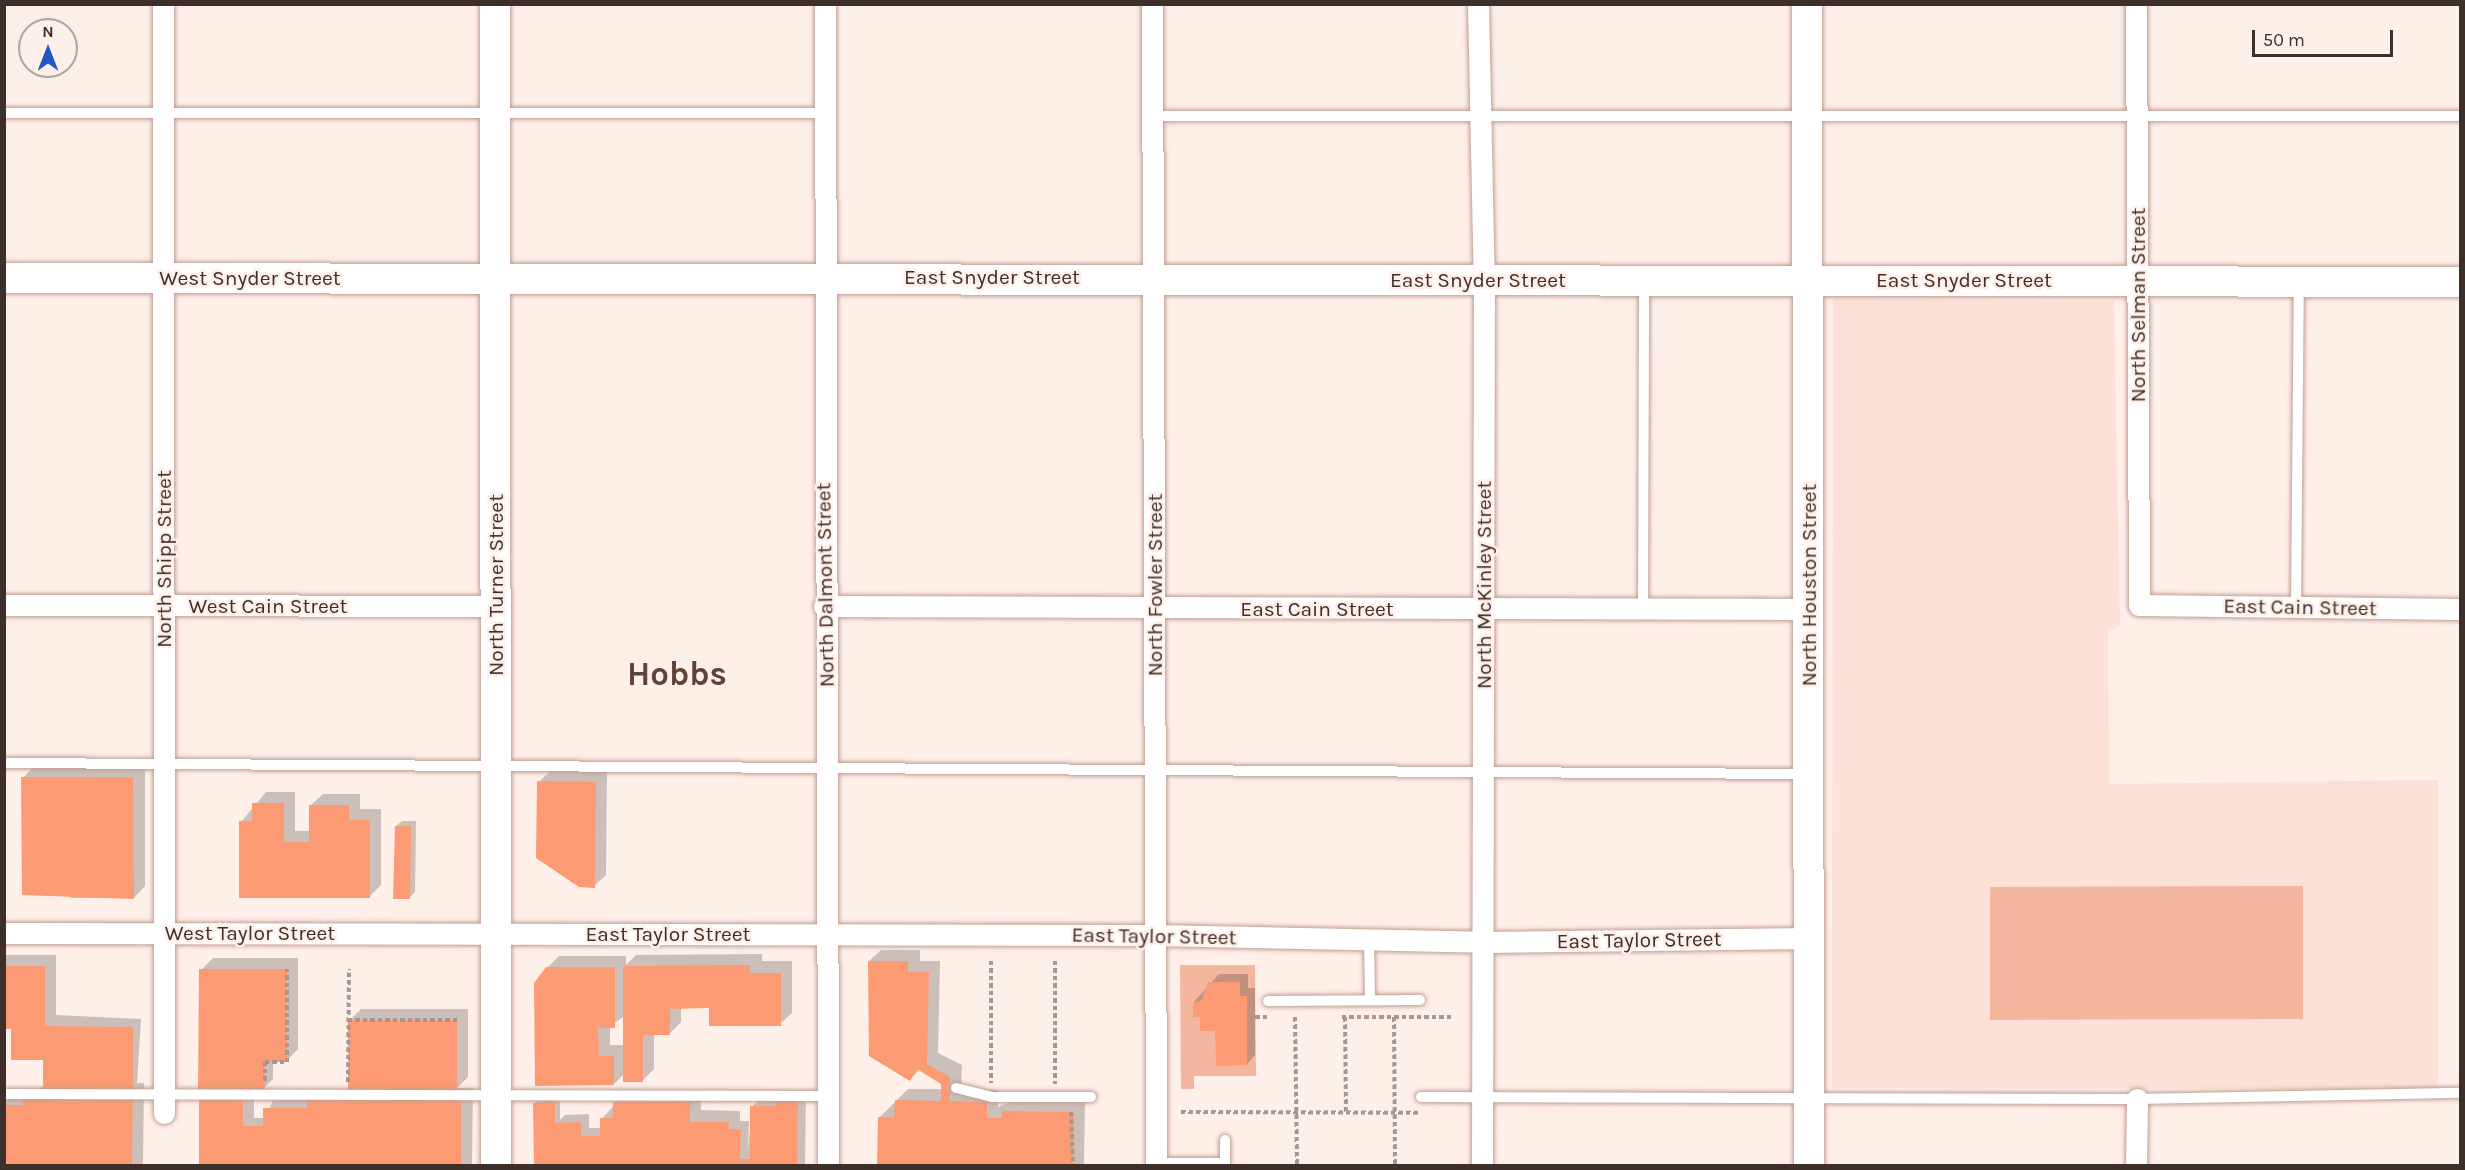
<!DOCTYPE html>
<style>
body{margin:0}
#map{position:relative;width:2465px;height:1170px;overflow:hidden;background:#ffefe9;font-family:Karla,sans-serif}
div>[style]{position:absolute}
.built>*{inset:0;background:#fde1d6}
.green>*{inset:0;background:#f3b79f}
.shadow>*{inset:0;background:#0003}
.building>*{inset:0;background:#fc9b73}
.path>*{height:4px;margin-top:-2px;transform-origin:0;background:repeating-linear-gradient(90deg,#a79792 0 4.5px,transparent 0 7.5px)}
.roads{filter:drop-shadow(0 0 2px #c19e90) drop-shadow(0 0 2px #c19e90)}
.lane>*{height:10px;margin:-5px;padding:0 5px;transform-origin:5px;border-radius:5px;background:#fff}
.street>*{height:21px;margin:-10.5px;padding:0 10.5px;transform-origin:10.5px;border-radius:10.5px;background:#fff}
.secondary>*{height:30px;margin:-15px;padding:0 15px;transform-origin:15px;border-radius:15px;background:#fff}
span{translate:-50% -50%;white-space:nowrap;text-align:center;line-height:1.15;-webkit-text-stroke:5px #ffefe9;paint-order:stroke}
.street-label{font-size:21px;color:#3e2f2a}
.town-label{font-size:33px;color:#604236;font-weight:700}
.frame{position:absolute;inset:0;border:6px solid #3e2f2a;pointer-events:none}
.north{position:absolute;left:18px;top:18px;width:60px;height:60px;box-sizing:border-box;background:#ffefe9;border:2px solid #b2a29d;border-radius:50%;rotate:0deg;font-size:16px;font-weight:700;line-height:24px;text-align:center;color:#3e2f2a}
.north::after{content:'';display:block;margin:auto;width:21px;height:27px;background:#1e59c5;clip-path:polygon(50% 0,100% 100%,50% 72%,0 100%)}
.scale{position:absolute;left:2252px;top:30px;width:141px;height:27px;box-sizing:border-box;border:3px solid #3e2f2a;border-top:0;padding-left:8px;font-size:18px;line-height:21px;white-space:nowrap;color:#3e2f2a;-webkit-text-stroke:4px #ffefe9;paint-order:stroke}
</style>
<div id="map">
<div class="built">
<i style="clip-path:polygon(1833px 299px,2114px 301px,2120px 625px,2108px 632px,2109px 784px,2438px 780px,2438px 1089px,1832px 1088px)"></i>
</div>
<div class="green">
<i style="clip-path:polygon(2303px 886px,2303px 1019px,1990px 1020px,1990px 887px)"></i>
<i style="clip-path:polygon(1180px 965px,1255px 965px,1256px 1076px,1194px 1076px,1194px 1089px,1181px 1089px)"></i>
</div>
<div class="shadow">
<i style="clip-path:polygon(34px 766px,145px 766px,145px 886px,134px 898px,70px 898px,23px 778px)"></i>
<i style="clip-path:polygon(551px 770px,607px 771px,606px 875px,594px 886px,539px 782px)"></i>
<i style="clip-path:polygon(266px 792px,295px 792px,295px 831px,311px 831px,311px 805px,323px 794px,360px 794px,360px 809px,381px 809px,381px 885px,369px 897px,241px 822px)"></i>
<i style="clip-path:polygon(402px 821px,416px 821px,415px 892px,409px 898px,396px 826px)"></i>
<i style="clip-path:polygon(881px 950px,920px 950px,920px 961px,940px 961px,938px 1053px,962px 1065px,961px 1089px,998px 1090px,998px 1107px,1015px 1100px,1085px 1101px,1084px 1166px,878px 1166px,879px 1118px,908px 1089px,942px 1089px,942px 1083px,920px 1069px,910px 1080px,869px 961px)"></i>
<i style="clip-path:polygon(evenodd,762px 954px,762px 961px,792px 961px,792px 1013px,780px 1024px,710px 1007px,681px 1007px,681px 1022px,670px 1033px,654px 1033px,654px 1069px,643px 1080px,625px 1073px,614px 1084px,547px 968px,559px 956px,626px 956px,626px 965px,636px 955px,762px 954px,625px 1016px,625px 1045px,610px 1045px,610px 1026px,625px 1016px)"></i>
<i style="clip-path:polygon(4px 955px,56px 955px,56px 1015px,141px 1019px,137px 1083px,144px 1083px,143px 1166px,4px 1166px,4px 1101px,45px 1086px,45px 1059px,13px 1027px,4px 1027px)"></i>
<i style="clip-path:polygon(213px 958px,298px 958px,298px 1049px,286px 1061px,273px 1061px,273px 1079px,264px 1088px,254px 1088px,254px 1118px,265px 1118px,273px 1100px,308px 1100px,349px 1090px,349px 1021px,361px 1009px,468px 1009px,468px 1077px,457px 1088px,473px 1088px,472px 1166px,200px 1166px,201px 970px)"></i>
<i style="clip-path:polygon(1219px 974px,1248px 974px,1248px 988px,1255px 988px,1255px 1055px,1247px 1064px,1194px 1002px)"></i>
<i style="clip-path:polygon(701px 1090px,701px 1110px,740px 1111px,740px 1121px,749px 1121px,748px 1151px,752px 1107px,760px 1098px,806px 1093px,805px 1166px,535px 1166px,535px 1103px,540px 1098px,560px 1097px,560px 1120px,565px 1115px,589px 1114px,589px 1128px,602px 1128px,602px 1119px,626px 1091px)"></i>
</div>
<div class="building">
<i style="clip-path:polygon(21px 777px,133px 777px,134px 899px,22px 895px)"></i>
<i style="clip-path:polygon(537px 781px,596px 782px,595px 888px,579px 887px,536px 858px)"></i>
<i style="clip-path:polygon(252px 803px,284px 803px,284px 842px,309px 842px,309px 805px,349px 805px,349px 820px,370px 820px,370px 898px,239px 898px,239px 821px,252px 821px)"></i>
<i style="clip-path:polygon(395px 826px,411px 826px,410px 899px,393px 899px)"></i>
<i style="clip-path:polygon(868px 961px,908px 961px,908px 972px,929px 972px,927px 1064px,950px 1077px,950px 1101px,987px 1102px,987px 1118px,1002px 1118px,1002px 1111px,1074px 1112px,1073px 1166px,877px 1166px,878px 1117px,894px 1118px,895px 1100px,941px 1101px,941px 1084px,917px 1069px,910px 1081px,869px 1056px)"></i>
<i style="clip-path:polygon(750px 965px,750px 973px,781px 973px,781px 1026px,709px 1026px,709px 1008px,670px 1009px,670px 1035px,643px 1035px,643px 1082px,623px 1082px,623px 966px)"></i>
<i style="clip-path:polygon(4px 966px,45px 966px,45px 1026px,133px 1027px,133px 1090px,43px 1090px,43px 1060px,11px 1060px,11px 1029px,4px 1029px)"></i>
<i style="clip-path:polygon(546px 967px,615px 967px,615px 1028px,598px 1028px,599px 1056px,614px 1056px,614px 1085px,535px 1086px,534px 983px)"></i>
<i style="clip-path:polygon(199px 969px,287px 969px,287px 1062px,265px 1062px,265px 1090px,198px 1090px)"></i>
<i style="clip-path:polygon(1208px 982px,1240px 982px,1240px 996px,1247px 996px,1247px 1065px,1216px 1066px,1215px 1031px,1200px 1031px,1200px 1017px,1193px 1017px,1193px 1002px,1201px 1001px)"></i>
<i style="clip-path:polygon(348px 1020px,457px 1020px,457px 1090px,348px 1090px)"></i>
<i style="clip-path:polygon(133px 1094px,132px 1166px,4px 1166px,4px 1105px,23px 1105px,23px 1095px)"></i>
<i style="clip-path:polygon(199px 1099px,243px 1099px,243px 1126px,263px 1126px,263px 1108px,307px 1108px,307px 1099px,461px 1099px,461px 1166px,199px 1166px)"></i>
<i style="clip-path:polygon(776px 1101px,798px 1101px,797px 1166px,534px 1166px,533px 1103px,555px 1102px,555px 1123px,581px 1122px,581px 1136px,600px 1136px,600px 1118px,613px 1118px,613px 1102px,690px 1102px,690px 1122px,729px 1122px,729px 1129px,741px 1129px,740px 1159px,750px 1159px,750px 1106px,776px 1106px)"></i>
</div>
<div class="path">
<i style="left:991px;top:961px;width:122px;rotate:90deg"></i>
<i style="left:1055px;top:961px;width:123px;rotate:90deg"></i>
<i style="left:1255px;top:1017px;width:14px"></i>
<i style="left:1295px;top:1017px;width:149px;rotate:89.2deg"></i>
<i style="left:1342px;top:1017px;width:111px"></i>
<i style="left:1345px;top:1017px;width:96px;rotate:89.4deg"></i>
<i style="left:1394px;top:1017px;width:149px;rotate:89.6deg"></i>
<i style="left:348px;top:1020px;width:109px"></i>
<i style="left:265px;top:1081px;width:19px;rotate:-90deg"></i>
<i style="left:265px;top:1062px;width:22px"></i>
<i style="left:287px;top:1062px;width:93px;rotate:-90deg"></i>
<i style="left:348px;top:1082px;width:113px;rotate:-89.5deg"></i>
<i style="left:1071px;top:1112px;width:54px;rotate:87.9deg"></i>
<i style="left:1181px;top:1112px;width:239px;rotate:0.2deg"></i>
</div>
<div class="roads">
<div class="lane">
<i style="left:4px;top:113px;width:822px"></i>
<i style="left:1152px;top:116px;width:1308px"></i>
<i style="left:2296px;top:607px;width:322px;rotate:-89.5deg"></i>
<i style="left:1643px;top:610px;width:327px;rotate:-89.8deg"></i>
<i style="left:4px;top:763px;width:1803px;rotate:0.35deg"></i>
<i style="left:1369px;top:940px;width:60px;rotate:89deg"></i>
<i style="left:1268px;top:1001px;width:152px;rotate:-0.4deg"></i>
<i style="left:956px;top:1088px;width:36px;rotate:14deg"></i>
<i style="left:991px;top:1097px;width:100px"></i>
<i style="left:4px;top:1094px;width:824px;rotate:0.14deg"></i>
<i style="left:1421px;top:1097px;width:716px;rotate:0.16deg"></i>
<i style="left:2137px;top:1099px;width:323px;rotate:-1.1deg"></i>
<i style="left:1225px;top:1140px;width:26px;rotate:90deg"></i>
<i style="left:1156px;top:1163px;width:69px"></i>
</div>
<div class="street">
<i style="left:163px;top:4px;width:1109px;rotate:89.95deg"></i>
<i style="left:825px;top:4px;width:1162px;rotate:89.85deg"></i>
<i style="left:1152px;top:4px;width:1162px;rotate:89.8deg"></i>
<i style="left:1478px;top:4px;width:277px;rotate:88.8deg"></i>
<i style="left:1484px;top:281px;width:885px;rotate:90.13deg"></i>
<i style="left:2136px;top:4px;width:601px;rotate:89.71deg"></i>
<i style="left:2139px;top:605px;width:321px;rotate:0.7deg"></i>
<i style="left:4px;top:605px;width:492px;rotate:0.1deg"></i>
<i style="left:824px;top:606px;width:985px;rotate:0.17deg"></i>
<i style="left:4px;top:933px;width:1152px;rotate:0.1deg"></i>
<i style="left:1156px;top:935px;width:327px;rotate:1.2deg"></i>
<i style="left:1483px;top:942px;width:328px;rotate:-0.7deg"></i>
<i style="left:2136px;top:1166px;width:67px;rotate:-89.1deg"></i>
</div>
<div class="secondary">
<i style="left:495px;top:4px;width:1162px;rotate:89.95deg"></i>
<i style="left:1807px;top:4px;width:1162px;rotate:89.9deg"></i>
<i style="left:4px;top:278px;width:2456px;rotate:0.09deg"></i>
</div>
</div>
<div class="street-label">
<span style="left:992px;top:277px">East Snyder Street</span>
<span style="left:250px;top:278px">West Snyder Street</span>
<span style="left:1478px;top:280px">East Snyder Street</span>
<span style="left:1964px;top:280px">East Snyder Street</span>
<span style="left:2138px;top:305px;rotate:-90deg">North Selman Street</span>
<span style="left:164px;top:559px;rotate:-90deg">North Shipp Street</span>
<span style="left:496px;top:585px;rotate:-90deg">North Turner Street</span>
<span style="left:825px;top:585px;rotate:-91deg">North Dalmont Street</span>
<span style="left:1155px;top:585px;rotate:-90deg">North Fowler Street</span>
<span style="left:1484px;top:585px;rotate:-90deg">North McKinley Street</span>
<span style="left:1809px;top:585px;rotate:-90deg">North Houston Street</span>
<span style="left:268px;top:606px">West Cain Street</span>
<span style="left:2300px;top:607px;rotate:1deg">East Cain Street</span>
<span style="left:1317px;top:609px">East Cain Street</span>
<span style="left:250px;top:933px">West Taylor Street</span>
<span style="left:668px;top:934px">East Taylor Street</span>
<span style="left:1154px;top:936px;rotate:1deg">East Taylor Street</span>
<span style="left:1639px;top:940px;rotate:-1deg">East Taylor Street</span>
</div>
<div class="town-label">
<span style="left:677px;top:675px">Hobbs</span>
</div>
<div class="frame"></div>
<div class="north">N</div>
<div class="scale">50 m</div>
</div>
